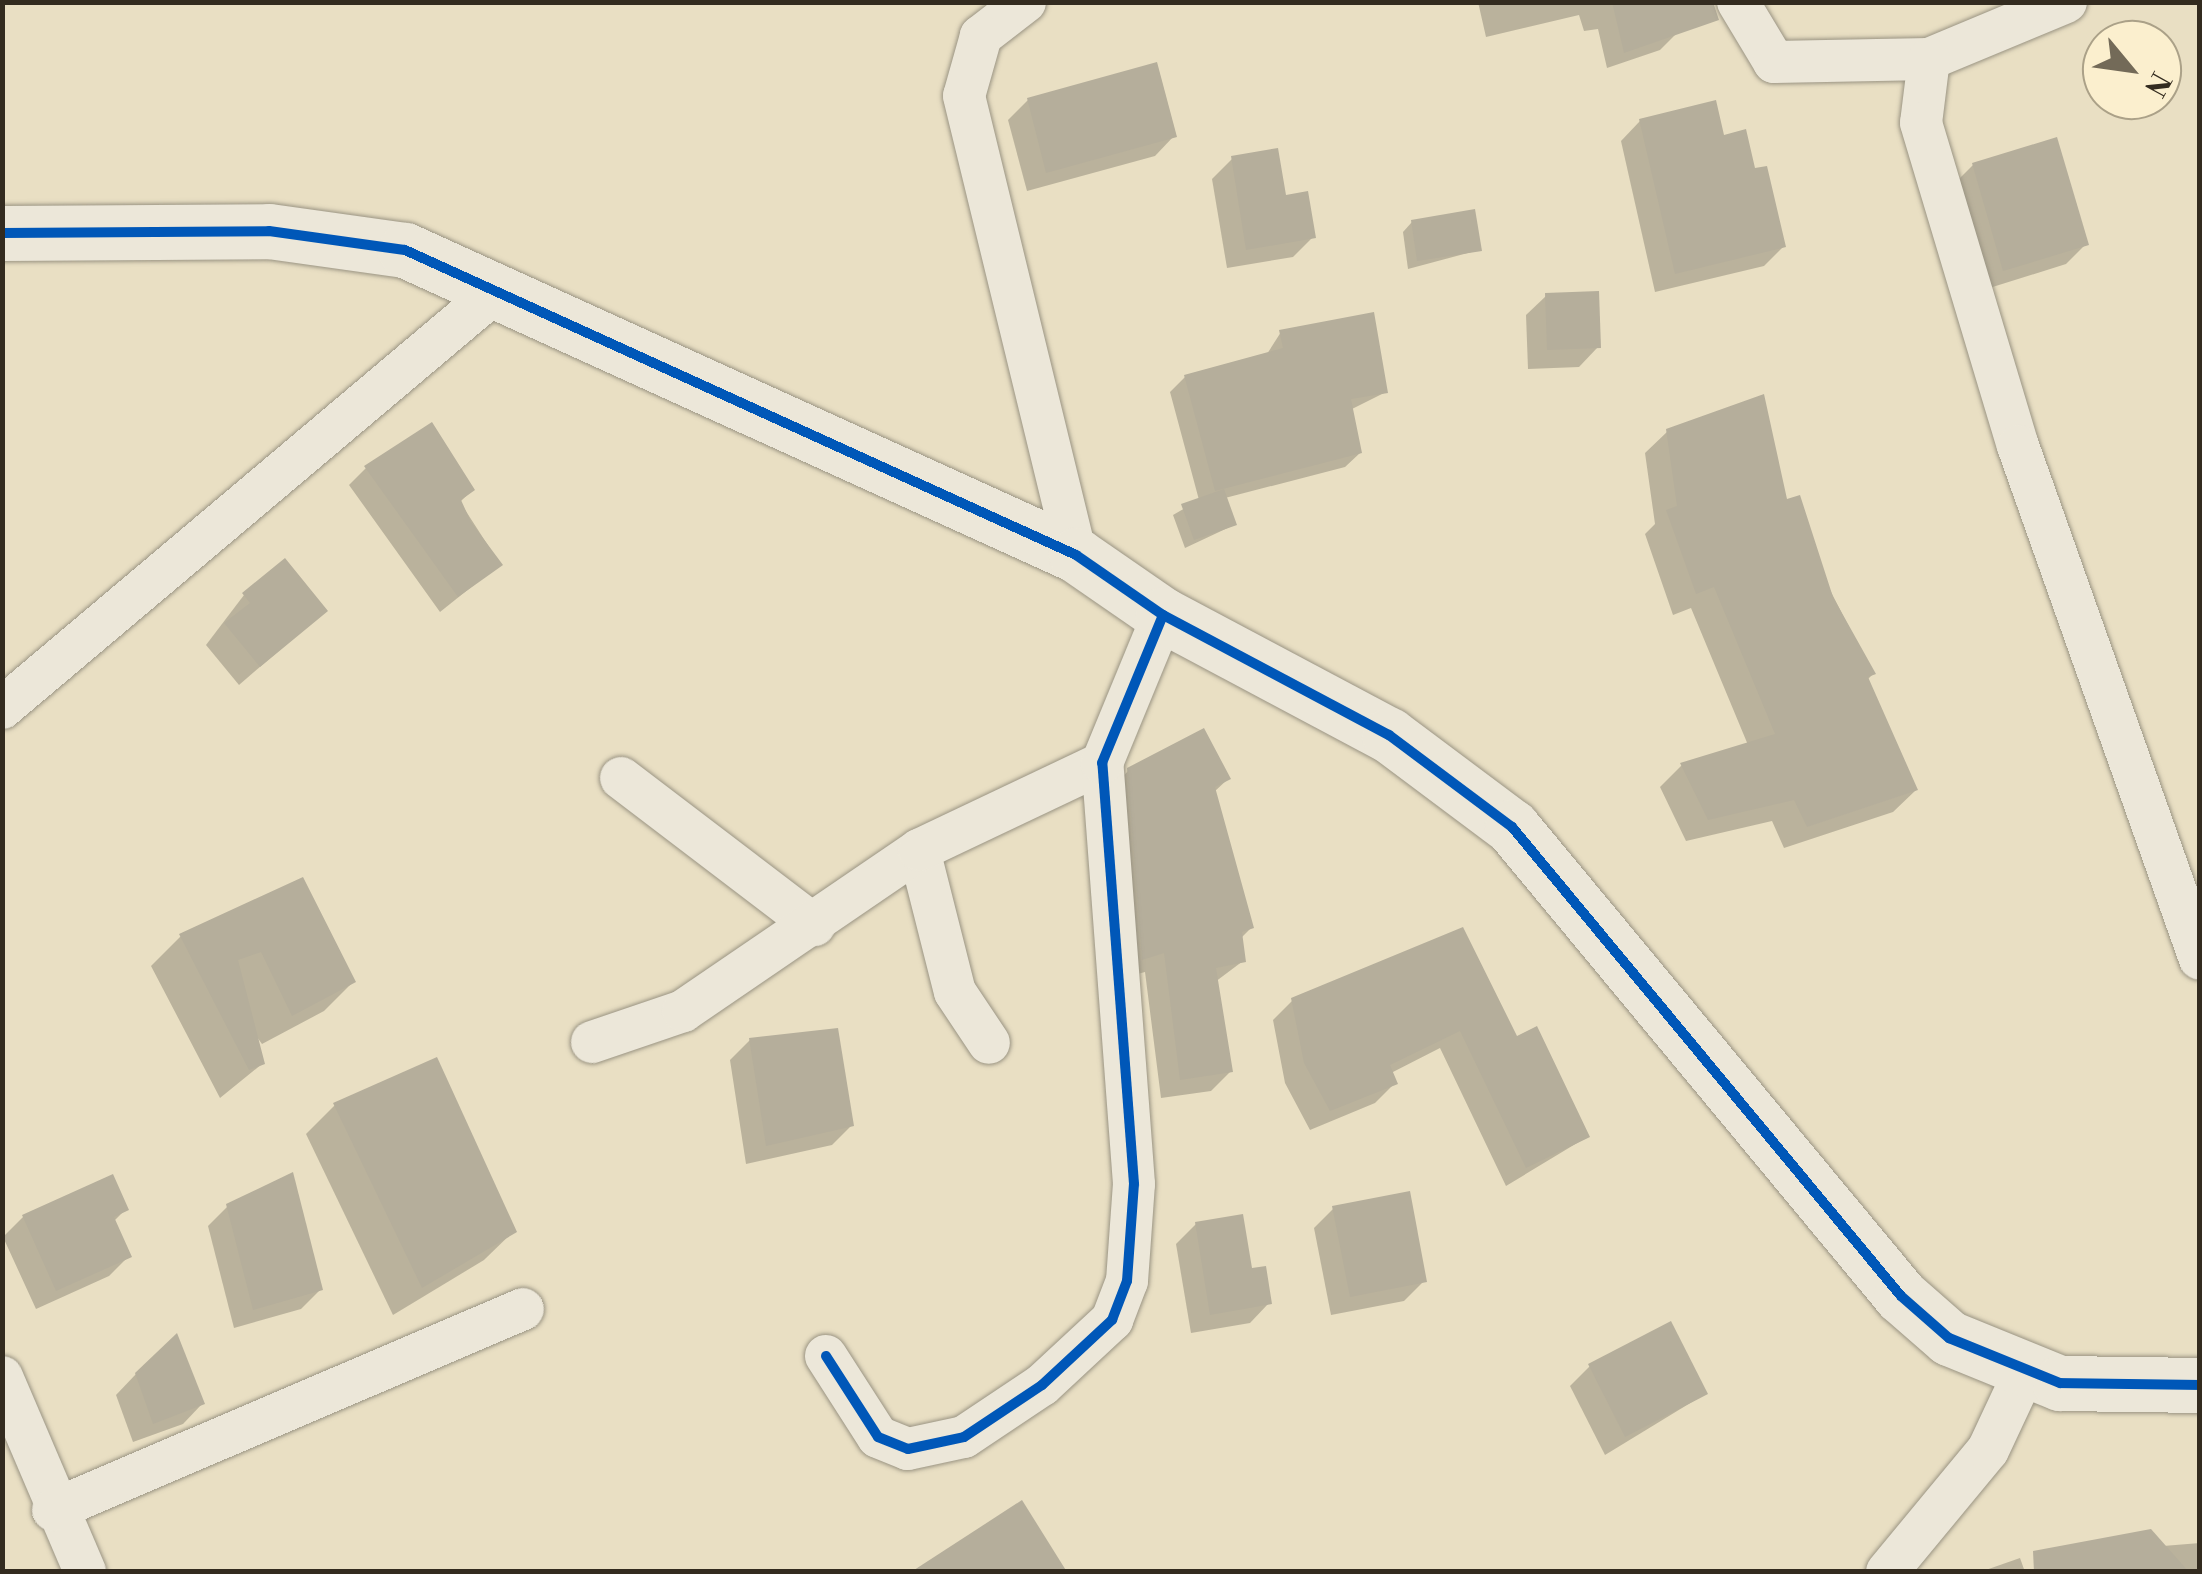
<!DOCTYPE html>
<style>
body{margin:0}
#map{position:relative;width:2202px;height:1574px;overflow:hidden;background:#e9dfc3;font-family:"Libre Bodoni",serif}
div>[style]{position:absolute}
.shadow>*{inset:0;background:#0003}
.building>*{inset:0;background:#b5ae9b}
.roads{filter:drop-shadow(0 0 2px #9a9483) drop-shadow(0 0 2px #9a9483)}
.street>*{height:42px;margin:-21px;padding:0 21px;transform-origin:21px;border-radius:21px;background:#ece7d9}
.secondary>*{height:55px;margin:-27.5px;padding:0 27.5px;transform-origin:27.5px;border-radius:27.5px;background:#ece7d9}
.cycleway>*{height:10px;margin:-5px;padding:0 5px;transform-origin:5px;border-radius:5px;background:#0057b8}
span{translate:-50% -50%;white-space:nowrap;text-align:center;line-height:1.15;-webkit-text-stroke:8px #fbefce;paint-order:stroke}
.frame{position:absolute;inset:0;border:5px solid #332b1f;pointer-events:none}
.north{position:absolute;left:2082px;top:20px;width:100px;height:100px;box-sizing:border-box;background:#fbefce;border:2px solid #aba188;border-radius:50%;rotate:119deg;font-size:28px;font-weight:700;line-height:40px;text-align:center;color:#332b1f}
.north::after{content:'';display:block;margin:auto;width:35px;height:45px;background:#736a58;clip-path:polygon(50% 0,100% 100%,50% 72%,0 100%)}
</style>
<div id="map">
<div class="shadow">
<i style="clip-path:polygon(1478px 2px,1668px 2px,1678px 32px,1660px 50px,1607px 68px,1598px 29px,1584px 31px,1579px 15px,1486px 37px)"></i>
<i style="clip-path:polygon(1028px 100px,1174px 136px,1155px 156px,1027px 191px,1008px 120px)"></i>
<i style="clip-path:polygon(1640px 121px,1722px 138px,1753px 171px,1784px 246px,1764px 266px,1655px 292px,1621px 141px)"></i>
<i style="clip-path:polygon(1232px 159px,1284px 197px,1313px 237px,1293px 257px,1227px 268px,1212px 179px)"></i>
<i style="clip-path:polygon(1973px 165px,2086px 244px,2066px 264px,1983px 290px,1953px 185px)"></i>
<i style="clip-path:polygon(1412px 222px,1479px 250px,1408px 269px,1403px 232px)"></i>
<i style="clip-path:polygon(1546px 296px,1598px 347px,1579px 367px,1528px 369px,1526px 315px)"></i>
<i style="clip-path:polygon(1281px 332px,1386px 392px,1350px 410px,1360px 453px,1345px 467px,1225px 498px,1234px 525px,1185px 548px,1173px 515px,1199px 500px,1170px 392px,1185px 377px,1267px 354px)"></i>
<i style="clip-path:polygon(1668px 431px,1785px 502px,1873px 674px,1867px 680px,1916px 790px,1893px 812px,1784px 848px,1772px 821px,1686px 841px,1660px 787px,1682px 765px,1748px 745px,1691px 608px,1673px 615px,1645px 534px,1655px 524px,1645px 453px)"></i>
<i style="clip-path:polygon(366px 468px,472px 490px,460px 502px,500px 564px,440px 612px,349px 485px)"></i>
<i style="clip-path:polygon(244px 595px,325px 611px,239px 685px,206px 645px)"></i>
<i style="clip-path:polygon(1129px 770px,1228px 779px,1214px 792px,1252px 927px,1241px 938px,1243px 961px,1215px 982px,1230px 1072px,1211px 1091px,1161px 1098px,1145px 972px,1123px 978px,1109px 791px)"></i>
<i style="clip-path:polygon(302px 880px,353px 982px,324px 1011px,262px 1044px,254px 1033px,262px 1064px,220px 1098px,151px 966px,181px 936px)"></i>
<i style="clip-path:polygon(1293px 1000px,1516px 1040px,1587px 1137px,1506px 1186px,1440px 1048px,1391px 1073px,1395px 1083px,1375px 1103px,1310px 1130px,1285px 1083px,1273px 1020px)"></i>
<i style="clip-path:polygon(750px 1040px,852px 1125px,832px 1145px,746px 1164px,730px 1060px)"></i>
<i style="clip-path:polygon(335px 1105px,514px 1231px,484px 1260px,393px 1315px,306px 1134px)"></i>
<i style="clip-path:polygon(111px 1177px,126px 1209px,113px 1222px,129px 1256px,109px 1276px,36px 1309px,3px 1237px,23px 1217px)"></i>
<i style="clip-path:polygon(228px 1206px,321px 1289px,301px 1309px,234px 1328px,208px 1226px)"></i>
<i style="clip-path:polygon(1333px 1209px,1424px 1281px,1404px 1301px,1331px 1315px,1314px 1228px)"></i>
<i style="clip-path:polygon(1196px 1224px,1250px 1271px,1269px 1303px,1250px 1323px,1191px 1333px,1176px 1244px)"></i>
<i style="clip-path:polygon(1590px 1366px,1705px 1394px,1605px 1455px,1570px 1386px)"></i>
<i style="clip-path:polygon(136px 1374px,202px 1404px,183px 1424px,133px 1442px,116px 1395px)"></i>
<i style="clip-path:polygon(2200px 1543px,2200px 1572px,2083px 1572px,2163px 1546px)"></i>
<i style="clip-path:polygon(2020px 1558px,2025px 1572px,1980px 1572px)"></i>
</div>
<div class="building">
<i style="clip-path:polygon(1612px 2px,1713px 2px,1719px 20px,1624px 53px)"></i>
<i style="clip-path:polygon(1157px 62px,1177px 137px,1046px 173px,1027px 98px)"></i>
<i style="clip-path:polygon(1716px 100px,1724px 135px,1746px 129px,1755px 168px,1767px 166px,1786px 247px,1675px 274px,1639px 119px)"></i>
<i style="clip-path:polygon(2057px 137px,2089px 245px,2003px 271px,1972px 163px)"></i>
<i style="clip-path:polygon(1278px 148px,1286px 195px,1308px 191px,1316px 238px,1246px 250px,1231px 156px)"></i>
<i style="clip-path:polygon(1475px 209px,1482px 251px,1417px 261px,1411px 220px)"></i>
<i style="clip-path:polygon(1599px 291px,1601px 348px,1547px 350px,1545px 293px)"></i>
<i style="clip-path:polygon(1374px 312px,1388px 393px,1351px 399px,1362px 453px,1215px 491px,1184px 375px,1283px 348px,1279px 330px)"></i>
<i style="clip-path:polygon(1764px 394px,1787px 499px,1800px 495px,1833px 597px,1876px 674px,1868px 677px,1918px 790px,1807px 827px,1794px 800px,1708px 820px,1680px 763px,1775px 734px,1714px 587px,1696px 594px,1666px 510px,1677px 506px,1666px 429px)"></i>
<i style="clip-path:polygon(432px 422px,475px 490px,461px 500px,471px 522px,503px 565px,458px 597px,364px 466px)"></i>
<i style="clip-path:polygon(1224px 489px,1237px 525px,1194px 540px,1181px 504px)"></i>
<i style="clip-path:polygon(285px 558px,328px 611px,260px 667px,224px 623px,250px 603px,242px 593px)"></i>
<i style="clip-path:polygon(1204px 728px,1231px 779px,1215px 787px,1254px 928px,1242px 932px,1246px 962px,1216px 968px,1233px 1072px,1180px 1080px,1164px 953px,1142px 960px,1127px 768px)"></i>
<i style="clip-path:polygon(303px 877px,356px 982px,292px 1016px,261px 952px,238px 960px,265px 1064px,249px 1070px,179px 934px)"></i>
<i style="clip-path:polygon(1463px 927px,1517px 1036px,1537px 1026px,1590px 1137px,1526px 1168px,1460px 1031px,1390px 1065px,1398px 1084px,1330px 1111px,1304px 1063px,1291px 998px)"></i>
<i style="clip-path:polygon(838px 1028px,854px 1126px,766px 1146px,749px 1038px)"></i>
<i style="clip-path:polygon(437px 1057px,517px 1232px,422px 1288px,333px 1103px)"></i>
<i style="clip-path:polygon(293px 1172px,323px 1290px,253px 1310px,226px 1204px)"></i>
<i style="clip-path:polygon(113px 1174px,129px 1210px,114px 1217px,132px 1257px,56px 1291px,22px 1215px)"></i>
<i style="clip-path:polygon(1410px 1191px,1427px 1282px,1350px 1297px,1332px 1206px)"></i>
<i style="clip-path:polygon(1243px 1214px,1252px 1268px,1266px 1266px,1272px 1304px,1210px 1315px,1195px 1222px)"></i>
<i style="clip-path:polygon(1671px 1321px,1708px 1394px,1625px 1437px,1588px 1364px)"></i>
<i style="clip-path:polygon(177px 1333px,205px 1404px,153px 1424px,135px 1373px)"></i>
<i style="clip-path:polygon(1022px 1500px,1067px 1572px,911px 1572px)"></i>
<i style="clip-path:polygon(2151px 1529px,2189px 1572px,2034px 1572px,2033px 1551px)"></i>
</div>
<div class="roads">
<div class="street">
<i style="left:1025px;top:2px;width:56px;rotate:142.3deg"></i>
<i style="left:981px;top:36px;width:62px;rotate:105.8deg"></i>
<i style="left:964px;top:96px;width:472px;rotate:76.3deg"></i>
<i style="left:1738px;top:2px;width:70px;rotate:59deg"></i>
<i style="left:1774px;top:62px;width:155px;rotate:-1.1deg"></i>
<i style="left:2066px;top:2px;width:148px;rotate:157.4deg"></i>
<i style="left:1929px;top:59px;width:64px;rotate:97.1deg"></i>
<i style="left:1921px;top:123px;width:337px;rotate:73.3deg"></i>
<i style="left:2018px;top:446px;width:544px;rotate:70.47deg"></i>
<i style="left:2px;top:708px;width:651px;rotate:-40.14deg"></i>
<i style="left:621px;top:778px;width:243px;rotate:37.3deg"></i>
<i style="left:919px;top:850px;width:146px;rotate:75.8deg"></i>
<i style="left:955px;top:992px;width:61px;rotate:56.3deg"></i>
<i style="left:592px;top:1042px;width:96px;rotate:-18.8deg"></i>
<i style="left:683px;top:1011px;width:286px;rotate:-34.3deg"></i>
<i style="left:919px;top:850px;width:203px;rotate:-25.4deg"></i>
<i style="left:826px;top:1356px;width:96px;rotate:57.3deg"></i>
<i style="left:878px;top:1437px;width:32px;rotate:22deg"></i>
<i style="left:908px;top:1449px;width:57px;rotate:-12.1deg"></i>
<i style="left:964px;top:1437px;width:94px;rotate:-33.7deg"></i>
<i style="left:1042px;top:1385px;width:96px;rotate:-42.9deg"></i>
<i style="left:1112px;top:1320px;width:42px;rotate:-69deg"></i>
<i style="left:1127px;top:1281px;width:97px;rotate:-85.9deg"></i>
<i style="left:1134px;top:1184px;width:422px;rotate:-94.3deg"></i>
<i style="left:1102px;top:763px;width:160px;rotate:-67.6deg"></i>
<i style="left:2px;top:1377px;width:212px;rotate:66.9deg"></i>
<i style="left:53px;top:1510px;width:511px;rotate:-23.15deg"></i>
<i style="left:1887px;top:1572px;width:158px;rotate:-50.4deg"></i>
<i style="left:1988px;top:1450px;width:85px;rotate:-64.9deg"></i>
</div>
<div class="secondary">
<i style="left:2px;top:233px;width:267px;rotate:-0.4deg"></i>
<i style="left:269px;top:231px;width:137px;rotate:8deg"></i>
<i style="left:405px;top:250px;width:737px;rotate:24.44deg"></i>
<i style="left:1076px;top:555px;width:106px;rotate:34.6deg"></i>
<i style="left:1163px;top:615px;width:256px;rotate:28deg"></i>
<i style="left:1389px;top:735px;width:154px;rotate:36.8deg"></i>
<i style="left:1512px;top:827px;width:609px;rotate:50.33deg"></i>
<i style="left:1901px;top:1296px;width:64px;rotate:41.2deg"></i>
<i style="left:1949px;top:1338px;width:120px;rotate:22.1deg"></i>
<i style="left:2060px;top:1383px;width:140px;rotate:0.8deg"></i>
</div>
</div>
<div class="cycleway">
<i style="left:2px;top:233px;width:267px;rotate:-0.4deg"></i>
<i style="left:269px;top:231px;width:137px;rotate:8deg"></i>
<i style="left:405px;top:250px;width:737px;rotate:24.44deg"></i>
<i style="left:1076px;top:555px;width:106px;rotate:34.6deg"></i>
<i style="left:1163px;top:615px;width:256px;rotate:28deg"></i>
<i style="left:1389px;top:735px;width:154px;rotate:36.8deg"></i>
<i style="left:1512px;top:827px;width:609px;rotate:50.33deg"></i>
<i style="left:1901px;top:1296px;width:64px;rotate:41.2deg"></i>
<i style="left:1949px;top:1338px;width:120px;rotate:22.1deg"></i>
<i style="left:2060px;top:1383px;width:140px;rotate:0.8deg"></i>
<i style="left:826px;top:1356px;width:96px;rotate:57.3deg"></i>
<i style="left:878px;top:1437px;width:32px;rotate:22deg"></i>
<i style="left:908px;top:1449px;width:57px;rotate:-12.1deg"></i>
<i style="left:964px;top:1437px;width:94px;rotate:-33.7deg"></i>
<i style="left:1042px;top:1385px;width:96px;rotate:-42.9deg"></i>
<i style="left:1112px;top:1320px;width:42px;rotate:-69deg"></i>
<i style="left:1127px;top:1281px;width:97px;rotate:-85.9deg"></i>
<i style="left:1134px;top:1184px;width:422px;rotate:-94.3deg"></i>
<i style="left:1102px;top:763px;width:160px;rotate:-67.6deg"></i>
</div>
<div class="frame"></div>
<div class="north">N</div>
</div>
